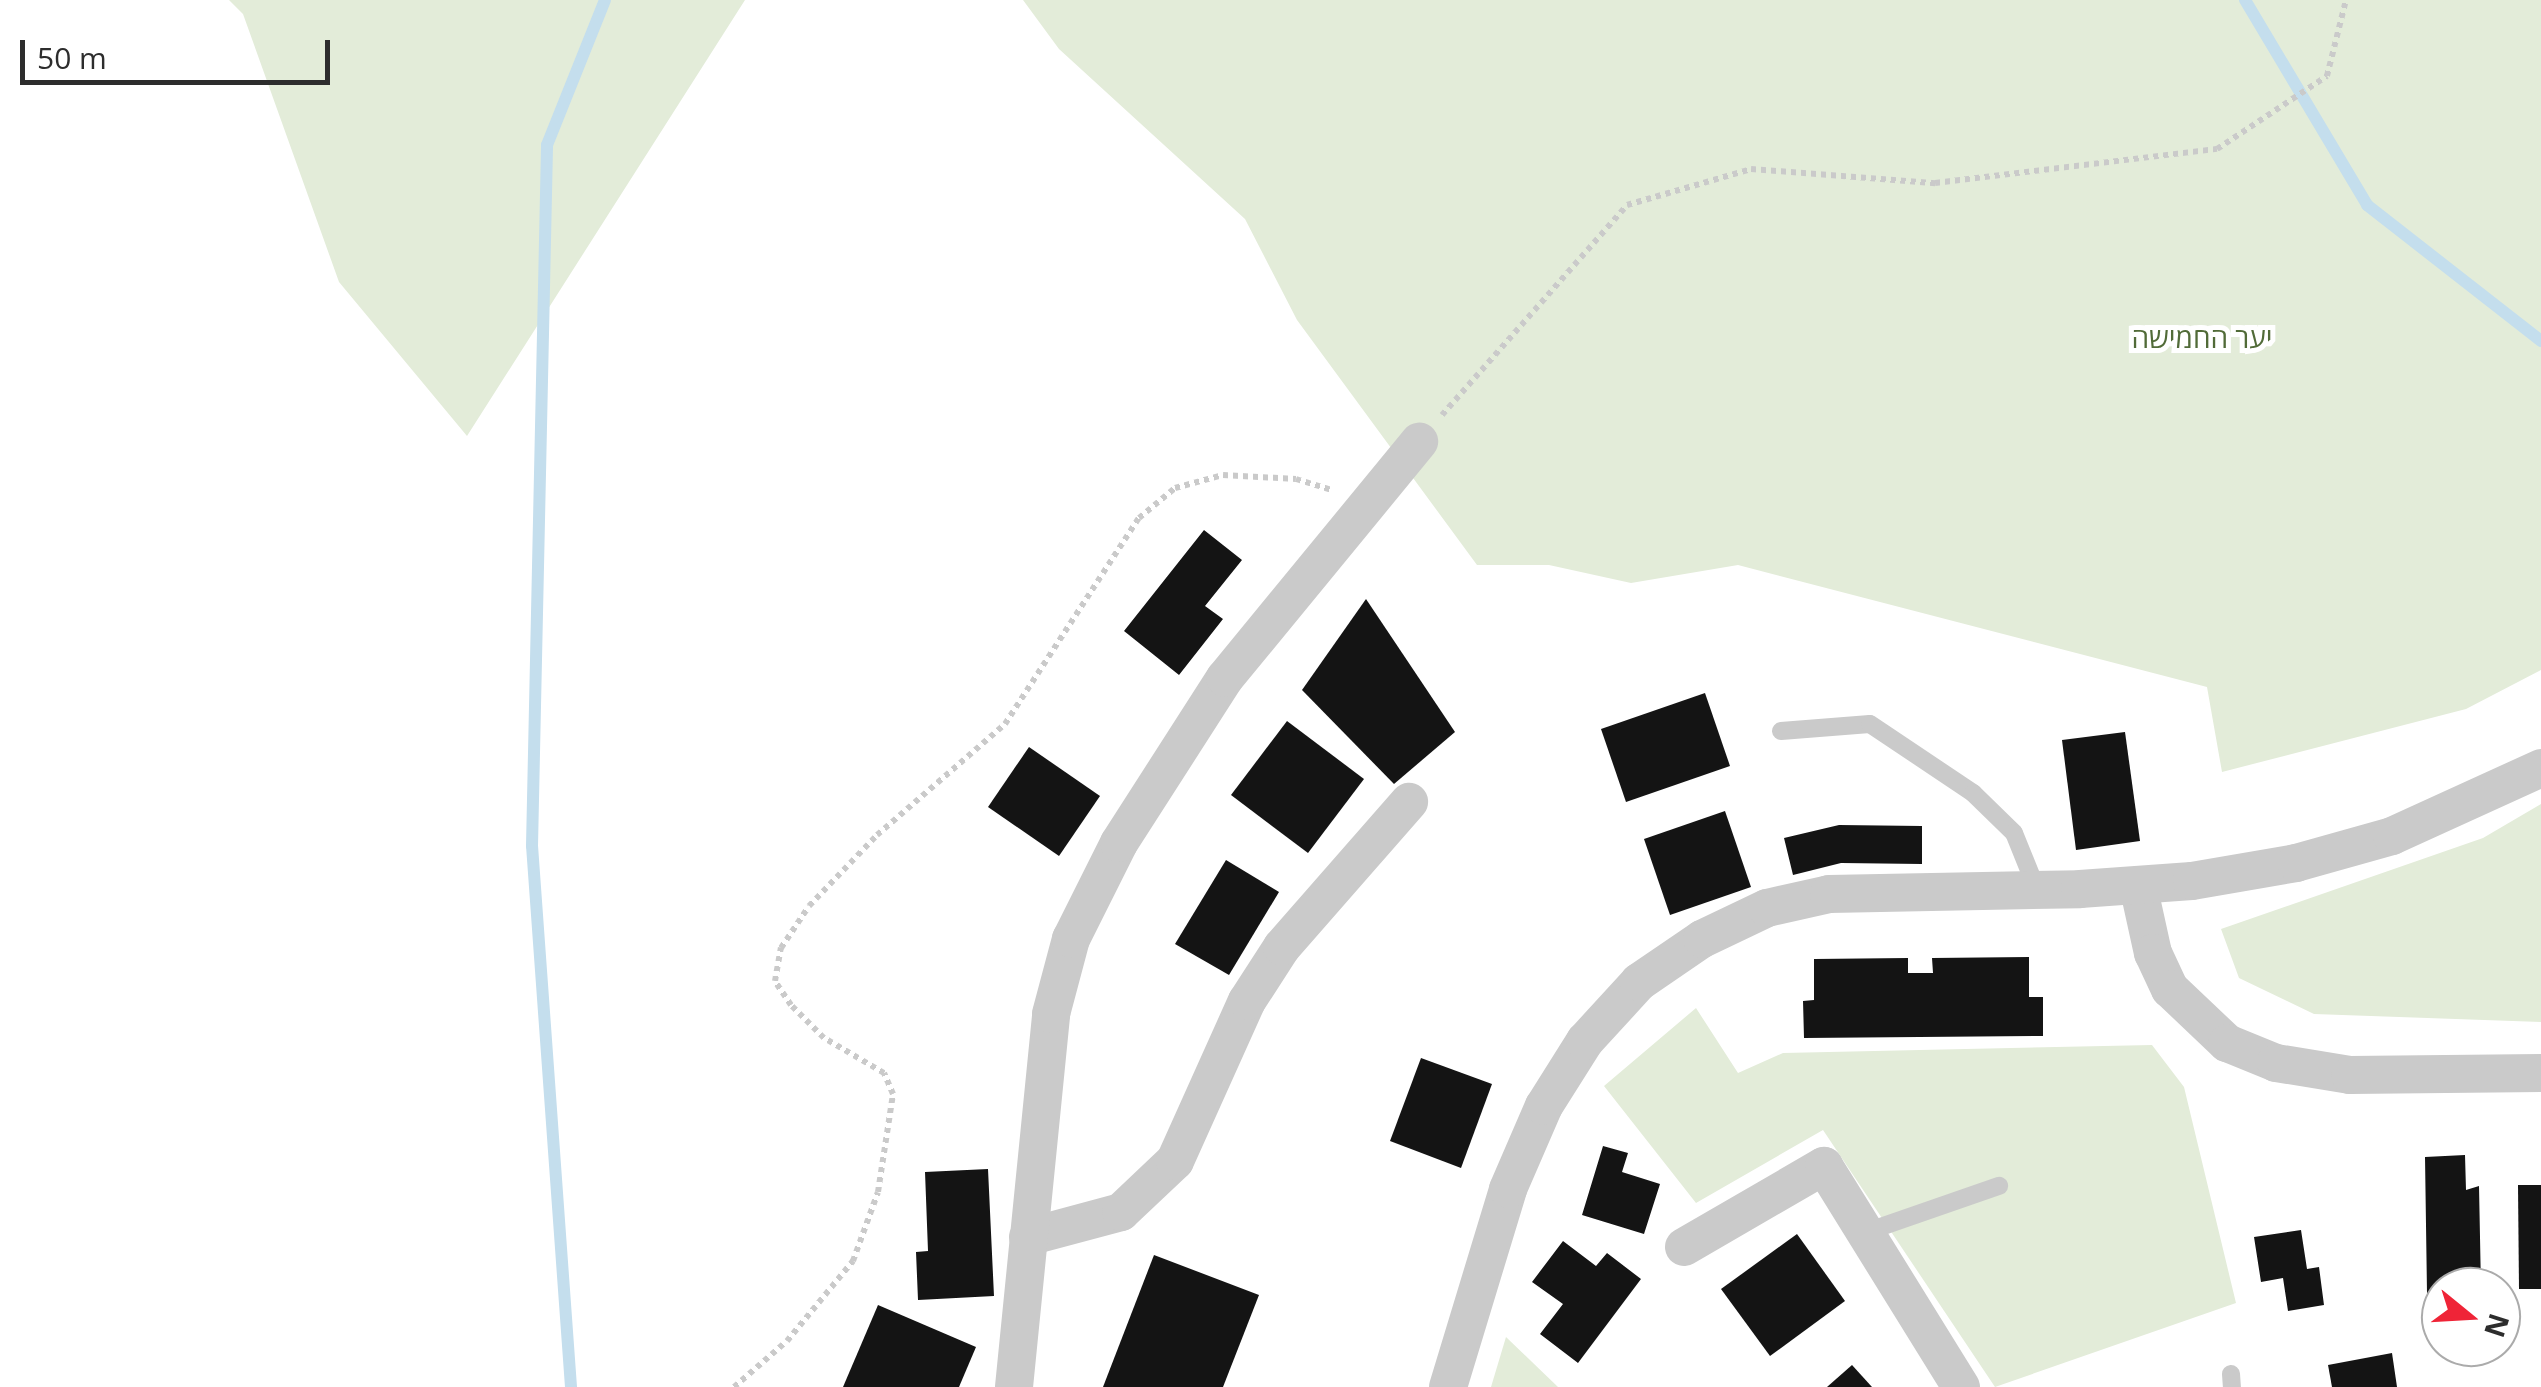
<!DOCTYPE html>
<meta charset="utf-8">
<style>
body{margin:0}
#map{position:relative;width:2541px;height:1387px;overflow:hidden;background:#fff;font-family:"Open Sans","Noto Sans Hebrew",sans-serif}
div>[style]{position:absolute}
.green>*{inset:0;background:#e3ecd9}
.stream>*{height:12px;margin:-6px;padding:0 6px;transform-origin:6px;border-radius:6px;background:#c4deed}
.building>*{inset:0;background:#141414}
.path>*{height:6px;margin-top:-3px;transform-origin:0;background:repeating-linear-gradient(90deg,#cacaca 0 5px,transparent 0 10px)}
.lane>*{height:18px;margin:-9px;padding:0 9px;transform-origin:9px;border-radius:9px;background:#cacaca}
.street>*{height:38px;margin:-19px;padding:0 19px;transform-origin:19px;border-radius:19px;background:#cacaca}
span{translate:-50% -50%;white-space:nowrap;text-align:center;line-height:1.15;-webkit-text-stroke:10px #fff;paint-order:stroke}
.park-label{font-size:28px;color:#516b38}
.north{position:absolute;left:2421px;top:1267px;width:100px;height:100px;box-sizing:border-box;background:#fff;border:2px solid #ababab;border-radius:50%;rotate:108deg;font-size:28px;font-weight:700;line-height:40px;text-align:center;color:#2d2d2d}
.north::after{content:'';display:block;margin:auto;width:35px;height:45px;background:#ef2437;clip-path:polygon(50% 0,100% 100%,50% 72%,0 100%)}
.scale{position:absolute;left:20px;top:40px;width:310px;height:45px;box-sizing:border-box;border:5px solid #2d2d2d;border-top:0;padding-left:12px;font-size:30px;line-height:35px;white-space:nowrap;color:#2d2d2d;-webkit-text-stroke:8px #fff;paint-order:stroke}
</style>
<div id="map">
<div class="green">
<i style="clip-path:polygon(229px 0,745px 0,467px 436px,339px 282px,243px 14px)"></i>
<i style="clip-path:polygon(1023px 0,2541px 0,2541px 670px,2466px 709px,2222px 772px,2207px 687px,1738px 565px,1631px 583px,1549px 565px,1477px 565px,1297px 320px,1245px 219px,1059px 49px)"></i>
<i style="clip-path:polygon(2541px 804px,2541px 1022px,2314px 1014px,2239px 978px,2221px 929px,2483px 838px)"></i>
<i style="clip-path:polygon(1696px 1008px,1738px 1073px,1783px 1053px,2152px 1045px,2184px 1087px,2236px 1303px,1995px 1387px,1823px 1130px,1696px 1203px,1604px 1086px)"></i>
<i style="clip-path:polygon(1506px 1337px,1558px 1387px,1491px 1387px)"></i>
</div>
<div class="stream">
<i style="left:2245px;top:0;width:239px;rotate:59.2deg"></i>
<i style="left:2367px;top:205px;width:221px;rotate:38deg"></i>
<i style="left:571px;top:1387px;width:542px;rotate:-94.12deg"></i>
<i style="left:532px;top:846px;width:701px;rotate:-88.77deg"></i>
<i style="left:547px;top:145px;width:156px;rotate:-68.2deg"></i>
</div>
<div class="building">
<i style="clip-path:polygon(1204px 530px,1242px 560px,1205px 606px,1223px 619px,1179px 675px,1124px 631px)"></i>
<i style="clip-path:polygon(1366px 599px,1455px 732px,1394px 784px,1302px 690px)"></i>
<i style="clip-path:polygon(1705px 693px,1730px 766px,1626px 802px,1601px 729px)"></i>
<i style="clip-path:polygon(1287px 721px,1364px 779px,1308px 853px,1231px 795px)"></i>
<i style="clip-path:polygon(2125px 732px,2140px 841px,2076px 850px,2062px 740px)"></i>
<i style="clip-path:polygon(1029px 747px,1100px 796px,1059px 856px,988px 807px)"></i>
<i style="clip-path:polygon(1725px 811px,1751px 887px,1670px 915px,1644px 839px)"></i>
<i style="clip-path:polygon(1839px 825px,1922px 826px,1922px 864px,1841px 863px,1793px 875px,1784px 838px)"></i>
<i style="clip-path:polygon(1226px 860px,1279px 892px,1229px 975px,1175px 944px)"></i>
<i style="clip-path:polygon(2029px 957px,2029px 997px,2043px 997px,2043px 1036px,1804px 1038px,1803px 1001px,1814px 1000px,1814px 959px,1908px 958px,1908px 973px,1933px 973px,1932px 958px)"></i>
<i style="clip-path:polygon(1421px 1058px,1492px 1084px,1461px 1168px,1390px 1141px)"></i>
<i style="clip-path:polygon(1603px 1146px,1628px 1153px,1622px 1172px,1660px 1184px,1644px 1234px,1582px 1215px)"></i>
<i style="clip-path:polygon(2465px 1155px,2466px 1190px,2479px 1186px,2481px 1287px,2427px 1293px,2425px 1157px)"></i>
<i style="clip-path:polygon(988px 1169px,994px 1296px,918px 1300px,916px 1252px,928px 1251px,925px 1172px)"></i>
<i style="clip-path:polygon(2518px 1185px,2541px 1185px,2541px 1289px,2519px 1289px)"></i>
<i style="clip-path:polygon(2301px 1230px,2307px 1269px,2319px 1267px,2324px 1305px,2288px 1311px,2283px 1278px,2261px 1282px,2254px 1237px)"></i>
<i style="clip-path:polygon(1797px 1234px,1845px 1301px,1770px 1356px,1721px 1289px)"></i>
<i style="clip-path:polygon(1563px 1241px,1596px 1266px,1607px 1253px,1641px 1279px,1578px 1363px,1540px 1334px,1563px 1304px,1532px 1282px)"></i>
<i style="clip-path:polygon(1154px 1255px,1259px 1295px,1223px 1387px,1103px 1387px)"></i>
<i style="clip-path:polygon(878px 1305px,976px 1347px,959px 1387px,843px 1387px)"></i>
<i style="clip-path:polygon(2392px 1353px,2397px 1387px,2332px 1387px,2328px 1365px)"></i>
<i style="clip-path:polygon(1852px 1365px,1872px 1387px,1827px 1387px)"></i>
</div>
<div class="path">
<i style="left:1442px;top:415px;width:280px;rotate:-48.6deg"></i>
<i style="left:1627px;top:205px;width:129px;rotate:-16.2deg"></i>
<i style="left:1751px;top:169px;width:185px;rotate:4.4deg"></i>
<i style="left:1935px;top:183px;width:284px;rotate:-6.9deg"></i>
<i style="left:2217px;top:149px;width:132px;rotate:-33.6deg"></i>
<i style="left:2327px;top:76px;width:78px;rotate:-76deg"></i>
<i style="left:734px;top:1387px;width:70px;rotate:-41deg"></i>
<i style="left:787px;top:1341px;width:104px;rotate:-50.5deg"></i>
<i style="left:853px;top:1261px;width:73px;rotate:-70.1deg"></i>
<i style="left:878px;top:1192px;width:99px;rotate:-81.3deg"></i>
<i style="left:893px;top:1094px;width:23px;rotate:-113deg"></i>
<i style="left:884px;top:1073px;width:69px;rotate:-149.7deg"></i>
<i style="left:824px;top:1038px;width:47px;rotate:-135deg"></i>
<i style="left:791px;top:1005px;width:29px;rotate:-124deg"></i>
<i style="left:775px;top:981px;width:34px;rotate:-80deg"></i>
<i style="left:781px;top:948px;width:50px;rotate:-56.3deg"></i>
<i style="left:809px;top:906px;width:98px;rotate:-46.2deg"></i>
<i style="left:877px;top:835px;width:169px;rotate:-40.9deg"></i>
<i style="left:1005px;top:724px;width:246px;rotate:-57deg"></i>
<i style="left:1139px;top:518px;width:47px;rotate:-39.8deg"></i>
<i style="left:1175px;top:488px;width:50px;rotate:-15.2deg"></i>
<i style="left:1223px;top:475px;width:73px;rotate:3.1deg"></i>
<i style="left:1296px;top:479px;width:37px;rotate:17deg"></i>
</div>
<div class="lane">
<i style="left:1781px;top:731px;width:89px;rotate:-4.5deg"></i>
<i style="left:1870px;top:724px;width:124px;rotate:33.8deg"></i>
<i style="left:1973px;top:793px;width:57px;rotate:44.3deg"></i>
<i style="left:2014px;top:833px;width:61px;rotate:68deg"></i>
<i style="left:1866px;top:1232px;width:141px;rotate:-19.1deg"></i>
<i style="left:2231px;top:1374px;width:13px;rotate:86deg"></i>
</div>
<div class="street">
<i style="left:2138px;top:885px;width:70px;rotate:77.6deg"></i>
<i style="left:2153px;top:953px;width:40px;rotate:65deg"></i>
<i style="left:2170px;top:989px;width:79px;rotate:43.5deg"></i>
<i style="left:2227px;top:1043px;width:53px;rotate:22.2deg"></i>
<i style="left:2276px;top:1063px;width:75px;rotate:9.2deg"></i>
<i style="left:2350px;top:1075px;width:191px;rotate:-0.6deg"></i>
<i style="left:1028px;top:1237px;width:96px;rotate:-15deg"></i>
<i style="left:1121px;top:1212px;width:74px;rotate:-43.4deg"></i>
<i style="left:1175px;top:1161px;width:175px;rotate:-65.8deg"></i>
<i style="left:1247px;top:1001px;width:64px;rotate:-57.1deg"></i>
<i style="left:1282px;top:947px;width:193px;rotate:-48.8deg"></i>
<i style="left:1684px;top:1247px;width:162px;rotate:-30.1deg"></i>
<i style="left:1824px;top:1166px;width:260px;rotate:58.2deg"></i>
<i style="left:1014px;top:1387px;width:375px;rotate:-84.3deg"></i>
<i style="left:1051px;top:1014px;width:78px;rotate:-75.1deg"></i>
<i style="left:1071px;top:939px;width:107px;rotate:-63.4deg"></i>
<i style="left:1119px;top:843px;width:196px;rotate:-57.3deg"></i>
<i style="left:1225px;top:678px;width:306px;rotate:-50.6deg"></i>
<i style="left:1448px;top:1387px;width:207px;rotate:-73.1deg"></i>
<i style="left:1508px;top:1189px;width:90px;rotate:-66.6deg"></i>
<i style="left:1544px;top:1106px;width:77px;rotate:-57.8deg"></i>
<i style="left:1585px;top:1041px;width:80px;rotate:-47.5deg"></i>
<i style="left:1639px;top:982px;width:76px;rotate:-34.3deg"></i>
<i style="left:1702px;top:939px;width:72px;rotate:-25.5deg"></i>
<i style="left:1767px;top:908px;width:64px;rotate:-12.7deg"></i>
<i style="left:1829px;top:894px;width:251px;rotate:-1.1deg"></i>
<i style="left:2080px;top:889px;width:112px;rotate:-4.1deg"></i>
<i style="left:2192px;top:881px;width:106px;rotate:-9.8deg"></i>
<i style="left:2296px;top:863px;width:100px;rotate:-15.7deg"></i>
<i style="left:2392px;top:836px;width:164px;rotate:-24.5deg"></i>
</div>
<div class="park-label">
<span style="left:2202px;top:337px">יער החמישה</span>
</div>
<div class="north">N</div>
<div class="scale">50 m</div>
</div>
